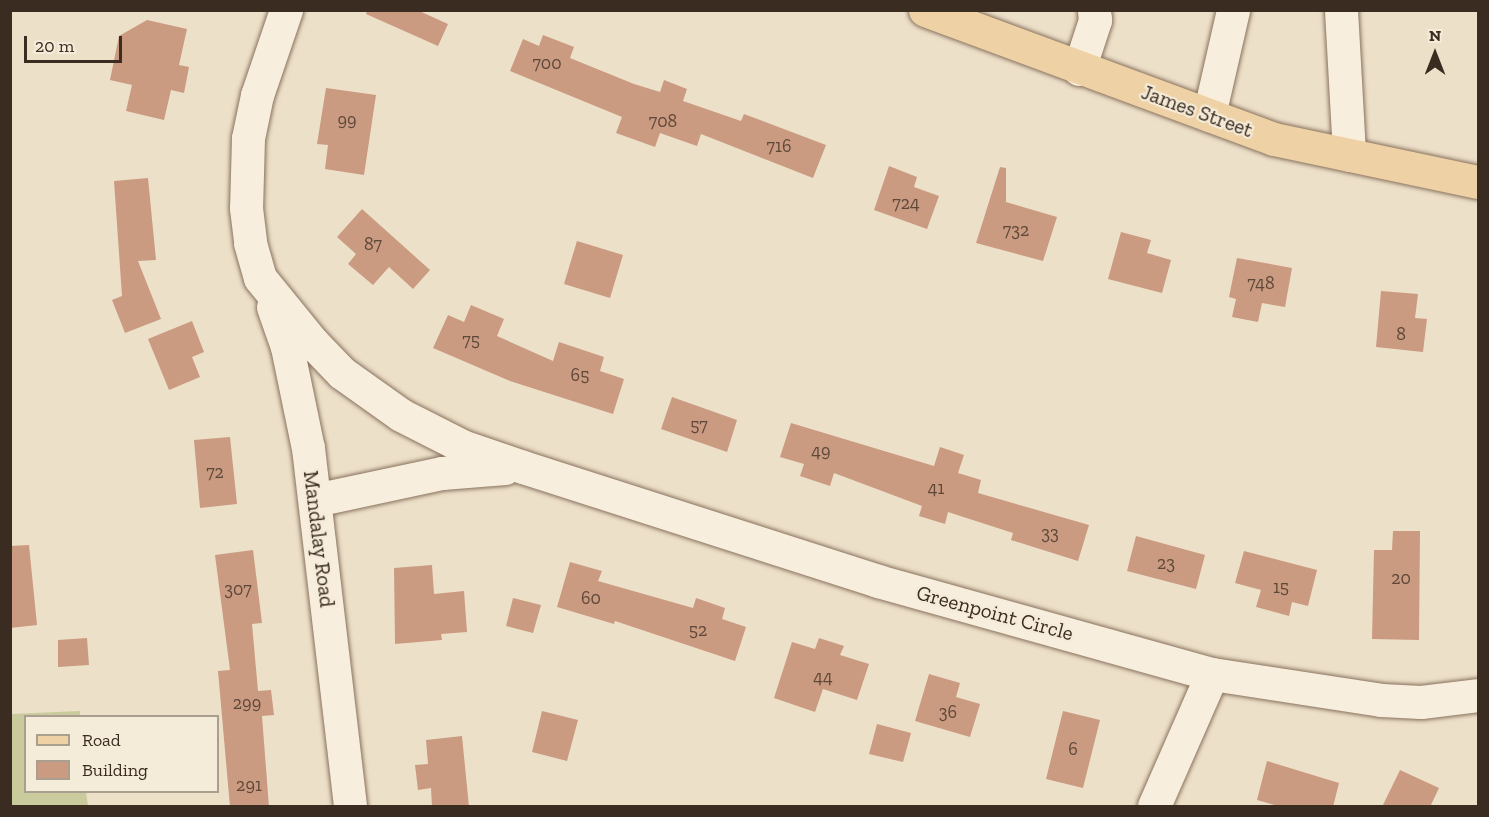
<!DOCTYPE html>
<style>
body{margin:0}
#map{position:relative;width:1489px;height:817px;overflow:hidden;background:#ede0c9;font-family:"Zilla Slab",serif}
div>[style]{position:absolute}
.green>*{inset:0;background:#c9cb9d}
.building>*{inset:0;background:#ca9a81}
.roads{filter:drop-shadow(0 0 2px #89725e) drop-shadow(0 0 2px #89725e)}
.minor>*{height:33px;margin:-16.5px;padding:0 16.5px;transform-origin:16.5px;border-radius:16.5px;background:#f8eedd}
.major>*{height:33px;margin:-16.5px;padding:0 16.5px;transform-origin:16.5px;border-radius:16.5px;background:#eed1a4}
span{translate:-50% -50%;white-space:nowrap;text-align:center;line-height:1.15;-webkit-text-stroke:4.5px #f5ebd9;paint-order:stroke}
.number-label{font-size:18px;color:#5e4839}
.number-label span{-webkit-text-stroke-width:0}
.street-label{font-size:21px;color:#3a2c21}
.frame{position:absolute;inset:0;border:12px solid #3a2c21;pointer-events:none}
.legend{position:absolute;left:24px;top:715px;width:195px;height:78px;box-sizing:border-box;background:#f5ebd9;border:2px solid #aa9f8f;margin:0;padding:8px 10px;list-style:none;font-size:18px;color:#3a2c21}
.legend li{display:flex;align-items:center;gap:12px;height:30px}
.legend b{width:30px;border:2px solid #aa9f8f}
.north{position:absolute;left:1405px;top:24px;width:60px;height:60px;-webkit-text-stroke:4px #f5ebd9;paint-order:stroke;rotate:0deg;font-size:16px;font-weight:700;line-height:24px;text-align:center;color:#3a2c21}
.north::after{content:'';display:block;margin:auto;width:21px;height:27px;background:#3a2c21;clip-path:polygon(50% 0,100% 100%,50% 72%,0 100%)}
.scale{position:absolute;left:24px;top:36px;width:98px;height:27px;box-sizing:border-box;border:3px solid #3a2c21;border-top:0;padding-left:8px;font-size:18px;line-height:21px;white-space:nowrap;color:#3a2c21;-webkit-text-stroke:4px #f5ebd9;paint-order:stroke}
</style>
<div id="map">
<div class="green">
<i style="clip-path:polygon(80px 711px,80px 716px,26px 716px,26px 792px,86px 792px,88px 806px,11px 806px,11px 714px)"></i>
</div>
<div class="building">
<i style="clip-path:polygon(367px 10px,417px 10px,448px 24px,438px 46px,366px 14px)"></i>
<i style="clip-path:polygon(147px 20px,187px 29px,179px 65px,189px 67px,184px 93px,171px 90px,164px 120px,126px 111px,132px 85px,110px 80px,119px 36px)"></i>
<i style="clip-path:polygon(543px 35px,574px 47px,570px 58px,634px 84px,660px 92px,664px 80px,687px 89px,683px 101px,741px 121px,744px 114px,826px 145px,813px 178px,701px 134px,697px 146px,660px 133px,655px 147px,616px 133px,622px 117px,510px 71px,523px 39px,539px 46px)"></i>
<i style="clip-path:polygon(326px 88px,376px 95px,364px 175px,325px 169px,328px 145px,317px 144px)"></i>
<i style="clip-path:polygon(889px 166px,917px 177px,914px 187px,939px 196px,927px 229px,874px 210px)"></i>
<i style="clip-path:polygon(1000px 167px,1006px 168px,1006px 202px,1057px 217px,1043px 261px,976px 243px)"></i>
<i style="clip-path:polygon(148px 178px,156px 260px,138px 261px,161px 319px,125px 333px,112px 300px,122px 296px,114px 181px)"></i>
<i style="clip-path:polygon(362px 209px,430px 270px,413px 289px,389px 267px,373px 285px,348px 264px,356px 254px,337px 237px)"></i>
<i style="clip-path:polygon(1121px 232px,1151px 240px,1147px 253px,1171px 260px,1162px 293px,1108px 279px)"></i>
<i style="clip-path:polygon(577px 241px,623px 255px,610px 298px,564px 284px)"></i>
<i style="clip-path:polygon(1237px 258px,1292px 268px,1285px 307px,1262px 303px,1258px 322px,1232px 317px,1236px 299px,1229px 297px)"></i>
<i style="clip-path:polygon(1381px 291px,1418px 294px,1415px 318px,1427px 319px,1423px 352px,1376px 347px)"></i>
<i style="clip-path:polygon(471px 305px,504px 319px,497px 336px,553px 361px,559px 342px,604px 357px,600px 371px,624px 379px,613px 414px,510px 381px,433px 348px,448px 315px,464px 322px)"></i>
<i style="clip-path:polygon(192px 321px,204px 352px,192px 357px,200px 377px,169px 390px,148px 339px)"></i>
<i style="clip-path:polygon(672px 397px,737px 420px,727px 452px,661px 429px)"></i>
<i style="clip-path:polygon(791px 423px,934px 466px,940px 447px,964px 455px,958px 473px,981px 480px,978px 493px,1089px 525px,1078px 561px,1011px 540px,1013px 533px,948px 512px,945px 524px,919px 516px,922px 506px,834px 473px,830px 486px,800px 476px,804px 464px,780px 457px)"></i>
<i style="clip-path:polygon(230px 437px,237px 504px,200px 508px,194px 440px)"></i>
<i style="clip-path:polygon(1393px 531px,1420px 531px,1419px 640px,1372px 639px,1374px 550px,1392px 550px)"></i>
<i style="clip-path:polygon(1136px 536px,1205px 555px,1196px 589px,1127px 571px)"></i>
<i style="clip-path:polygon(29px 545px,37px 625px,10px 628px,10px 546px)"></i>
<i style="clip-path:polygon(253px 550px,262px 623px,252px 624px,258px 691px,271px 690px,274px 715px,262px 716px,269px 807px,230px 807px,218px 671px,230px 670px,215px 555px)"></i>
<i style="clip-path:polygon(1244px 551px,1317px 570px,1308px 606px,1292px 602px,1289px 616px,1256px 607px,1261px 590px,1235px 583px)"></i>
<i style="clip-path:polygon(570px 562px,602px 571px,598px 581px,693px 608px,696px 598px,725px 608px,722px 619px,746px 627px,735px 661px,615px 621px,614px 624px,557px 607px)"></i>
<i style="clip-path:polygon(432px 565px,434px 594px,464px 591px,467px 632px,441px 634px,442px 640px,395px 644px,394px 568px)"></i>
<i style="clip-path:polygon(513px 598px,541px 605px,533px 633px,506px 626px)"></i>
<i style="clip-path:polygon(87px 638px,89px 665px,58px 667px,58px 640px)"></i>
<i style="clip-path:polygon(819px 638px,844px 646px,840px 655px,869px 664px,857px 700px,823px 689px,815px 712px,774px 698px,792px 642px,815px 649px)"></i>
<i style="clip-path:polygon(929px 674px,960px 683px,956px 697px,980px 704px,970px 737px,915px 721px)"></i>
<i style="clip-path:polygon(542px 711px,578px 720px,567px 761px,532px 752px)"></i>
<i style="clip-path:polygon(1063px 711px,1100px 720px,1083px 788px,1046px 779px)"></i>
<i style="clip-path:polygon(877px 724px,911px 733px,903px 762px,869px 754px)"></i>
<i style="clip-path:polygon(462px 736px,469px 807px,432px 807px,431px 788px,418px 790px,415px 765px,428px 764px,426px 740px)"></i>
<i style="clip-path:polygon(1267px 761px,1339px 783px,1333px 807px,1282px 807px,1257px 800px)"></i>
<i style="clip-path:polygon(1400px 770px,1439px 788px,1430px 807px,1382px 807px)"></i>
</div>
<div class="roads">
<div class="minor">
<i style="left:286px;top:10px;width:90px;rotate:108.8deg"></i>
<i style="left:257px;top:95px;width:44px;rotate:101.8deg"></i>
<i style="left:248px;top:138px;width:70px;rotate:91.6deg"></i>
<i style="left:246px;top:208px;width:35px;rotate:83deg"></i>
<i style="left:250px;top:243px;width:36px;rotate:74deg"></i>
<i style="left:260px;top:278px;width:84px;rotate:50.8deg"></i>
<i style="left:313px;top:343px;width:42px;rotate:46deg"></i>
<i style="left:342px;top:373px;width:72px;rotate:35.4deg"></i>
<i style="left:401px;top:415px;width:68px;rotate:26.9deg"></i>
<i style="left:462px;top:446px;width:65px;rotate:19deg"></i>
<i style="left:523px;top:467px;width:373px;rotate:17.8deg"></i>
<i style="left:878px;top:581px;width:347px;rotate:15.6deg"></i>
<i style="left:1212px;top:674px;width:171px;rotate:8.7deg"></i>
<i style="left:1381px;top:700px;width:40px;rotate:2.9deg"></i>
<i style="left:1421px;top:702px;width:57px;rotate:-7deg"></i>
<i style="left:1341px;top:10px;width:145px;rotate:86.8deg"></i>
<i style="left:1079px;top:69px;width:52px;rotate:-71.9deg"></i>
<i style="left:1095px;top:20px;width:10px;rotate:-96deg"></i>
<i style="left:1209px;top:115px;width:108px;rotate:-77.1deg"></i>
<i style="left:273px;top:307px;width:42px;rotate:70.7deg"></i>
<i style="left:287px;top:347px;width:103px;rotate:78.3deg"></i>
<i style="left:308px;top:448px;width:360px;rotate:83.3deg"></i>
<i style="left:315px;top:500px;width:130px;rotate:-12deg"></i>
<i style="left:442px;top:473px;width:63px;rotate:-4.5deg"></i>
<i style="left:1154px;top:806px;width:144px;rotate:-66.3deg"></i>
</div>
<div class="major">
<i style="left:925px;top:10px;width:372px;rotate:20.3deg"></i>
<i style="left:1274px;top:139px;width:208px;rotate:11.9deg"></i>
</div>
</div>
<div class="number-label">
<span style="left:547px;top:63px">700</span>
<span style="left:347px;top:120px">99</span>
<span style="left:663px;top:121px">708</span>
<span style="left:779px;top:146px">716</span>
<span style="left:906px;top:203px">724</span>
<span style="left:1016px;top:230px">732</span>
<span style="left:373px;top:244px">87</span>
<span style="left:1261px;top:283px">748</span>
<span style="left:1401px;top:334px">8</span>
<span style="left:471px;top:340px">75</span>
<span style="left:580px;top:375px">65</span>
<span style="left:699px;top:425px">57</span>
<span style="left:821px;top:451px">49</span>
<span style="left:215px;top:472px">72</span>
<span style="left:936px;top:488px">41</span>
<span style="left:1050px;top:533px">33</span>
<span style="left:1166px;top:563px">23</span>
<span style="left:1401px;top:578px">20</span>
<span style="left:1281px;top:587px">15</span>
<span style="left:238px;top:589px">307</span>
<span style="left:591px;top:598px">60</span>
<span style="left:698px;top:630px">52</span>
<span style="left:823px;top:677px">44</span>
<span style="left:247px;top:703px">299</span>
<span style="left:948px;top:712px">36</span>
<span style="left:1073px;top:749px">6</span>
<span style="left:249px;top:785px">291</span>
</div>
<div class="street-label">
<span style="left:1197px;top:111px;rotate:20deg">James Street</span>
<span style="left:319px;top:539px;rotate:83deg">Mandalay Road</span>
<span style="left:995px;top:613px;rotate:15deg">Greenpoint Circle</span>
</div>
<div class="frame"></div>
<ul class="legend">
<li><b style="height:8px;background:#eed1a4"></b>Road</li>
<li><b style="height:16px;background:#ca9a81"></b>Building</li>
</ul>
<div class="north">N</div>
<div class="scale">20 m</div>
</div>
